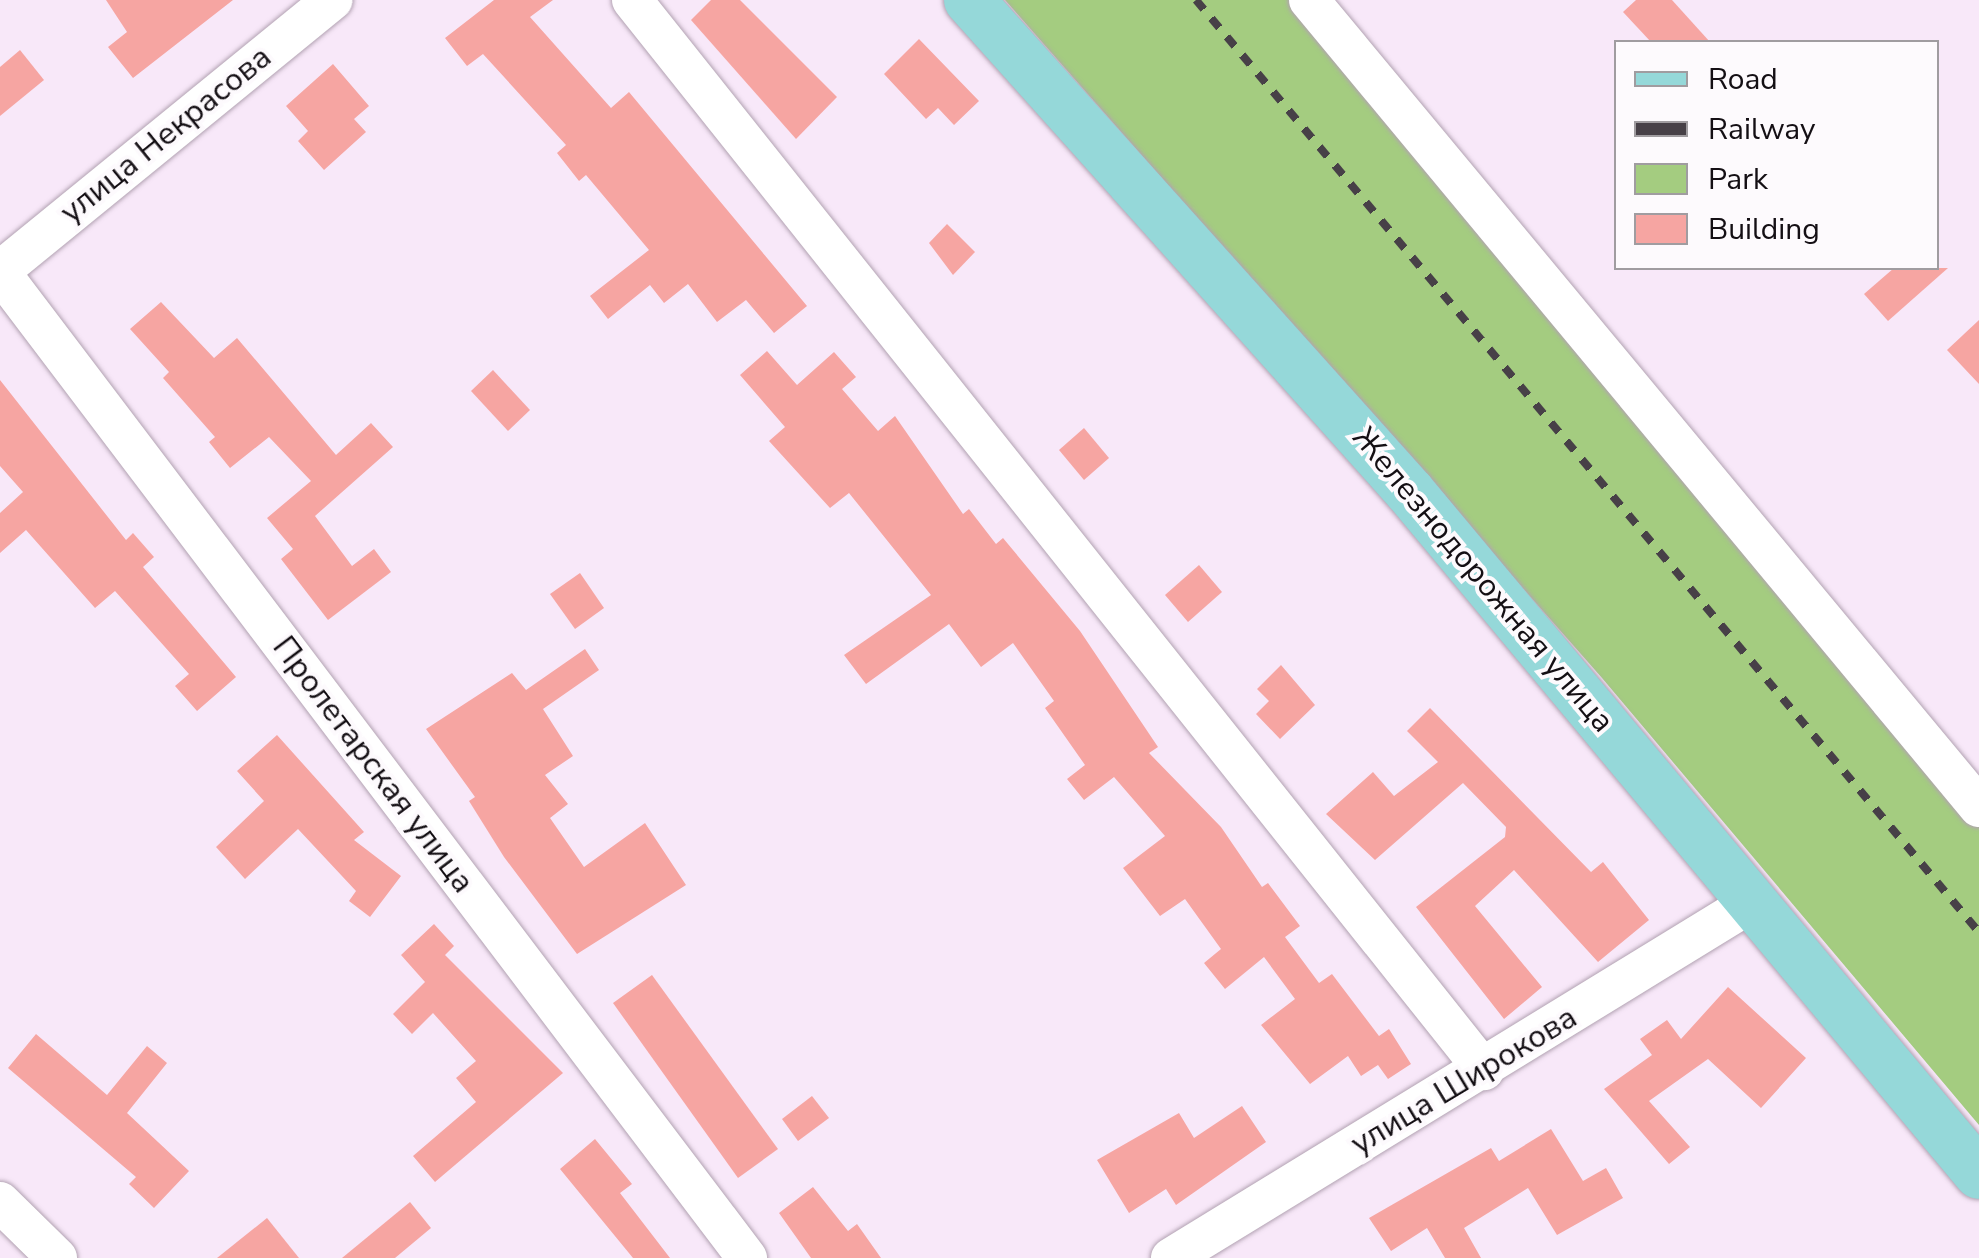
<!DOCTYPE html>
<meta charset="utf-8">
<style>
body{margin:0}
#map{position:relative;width:1979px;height:1258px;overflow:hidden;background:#f8e8f9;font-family:"Nunito Sans",sans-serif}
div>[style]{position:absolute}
.green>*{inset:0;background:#a4cc80}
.building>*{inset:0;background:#f6a5a2}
.roads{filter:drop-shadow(0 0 2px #b2a2b2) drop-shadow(0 0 2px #b2a2b2)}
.minor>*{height:40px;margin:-20px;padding:0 20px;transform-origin:20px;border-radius:20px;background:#fff}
.major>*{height:50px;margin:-25px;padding:0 25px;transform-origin:25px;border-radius:25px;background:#95d8d9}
.rail>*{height:8px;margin-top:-4px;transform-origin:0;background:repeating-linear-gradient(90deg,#474047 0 12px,transparent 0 24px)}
span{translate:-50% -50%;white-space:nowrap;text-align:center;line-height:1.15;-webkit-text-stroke:8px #fdfafd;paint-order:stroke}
.street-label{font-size:32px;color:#140f14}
.legend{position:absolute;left:1614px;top:40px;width:325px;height:230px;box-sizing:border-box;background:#fdfafd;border:2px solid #a09ca0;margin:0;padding:12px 18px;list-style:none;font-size:30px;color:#140f14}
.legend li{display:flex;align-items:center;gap:20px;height:50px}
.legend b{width:50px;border:2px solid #a09ca0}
</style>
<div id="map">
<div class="green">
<i style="clip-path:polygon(1005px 0,1309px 0,1979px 807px,1979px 1125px,1602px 678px)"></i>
</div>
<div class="building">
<i style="clip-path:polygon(106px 0,233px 0,133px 78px,108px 47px,127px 32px)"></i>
<i style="clip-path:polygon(494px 0,553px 0,530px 17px,611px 108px,629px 92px,807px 306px,774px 333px,746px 300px,717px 322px,688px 284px,664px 303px,650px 285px,608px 319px,590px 296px,649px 250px,586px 175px,579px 181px,557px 153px,566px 145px,483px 54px,467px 66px,445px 38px)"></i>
<i style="clip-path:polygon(711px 0,740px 0,837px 97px,796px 139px,691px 20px)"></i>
<i style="clip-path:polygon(1636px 0,1672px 0,1710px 42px,1651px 42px,1623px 12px)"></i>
<i style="clip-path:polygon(919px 39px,979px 101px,954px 125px,938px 108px,926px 119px,884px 74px)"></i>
<i style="clip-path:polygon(20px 50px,44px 80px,0 116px,0 67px)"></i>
<i style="clip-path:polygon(333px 64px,369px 106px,354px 119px,366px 132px,324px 170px,298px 141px,308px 131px,286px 106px)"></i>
<i style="clip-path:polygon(947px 224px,975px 252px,953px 275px,929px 243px)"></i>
<i style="clip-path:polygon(1894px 268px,1948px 268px,1888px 321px,1864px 294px)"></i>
<i style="clip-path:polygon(161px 302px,214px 358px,237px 338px,336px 455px,371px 423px,393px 447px,315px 516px,352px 566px,374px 549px,391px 572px,328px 620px,281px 559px,293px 549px,267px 518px,311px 481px,269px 437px,230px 468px,209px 442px,215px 437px,163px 378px,169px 372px,130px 329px)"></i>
<i style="clip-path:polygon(1979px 320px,1979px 384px,1947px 350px)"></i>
<i style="clip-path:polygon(767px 351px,797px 385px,834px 352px,856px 377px,842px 389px,878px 431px,895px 416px,963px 514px,969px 509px,996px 544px,1003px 538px,1080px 631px,1158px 747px,1149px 753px,1221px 827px,1262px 887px,1268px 883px,1300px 926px,1285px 937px,1319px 983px,1332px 974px,1379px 1036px,1389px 1029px,1411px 1064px,1388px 1079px,1378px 1065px,1361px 1076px,1348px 1056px,1310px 1084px,1261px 1025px,1295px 999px,1264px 957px,1225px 989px,1204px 963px,1221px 949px,1185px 899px,1160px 916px,1123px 868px,1165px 836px,1114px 777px,1084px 800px,1067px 779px,1085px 765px,1045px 708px,1054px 701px,1013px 643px,981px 667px,949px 624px,866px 684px,844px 655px,931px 595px,849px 493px,830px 508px,769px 441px,785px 427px,740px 375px)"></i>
<i style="clip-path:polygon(493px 370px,530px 410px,508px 431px,471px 391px)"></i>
<i style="clip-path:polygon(0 380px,126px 540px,133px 533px,154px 557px,143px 567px,236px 677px,197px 711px,175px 686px,189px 674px,115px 591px,95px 608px,26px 530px,0 553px,0 513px,23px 492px,0 466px)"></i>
<i style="clip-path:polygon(1084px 428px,1109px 458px,1084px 480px,1059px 450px)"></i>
<i style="clip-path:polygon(1199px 565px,1222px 592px,1188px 622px,1165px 595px)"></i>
<i style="clip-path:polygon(580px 573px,604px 608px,575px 629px,550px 594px)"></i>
<i style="clip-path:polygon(585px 649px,599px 670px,543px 709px,573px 756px,545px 775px,568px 804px,550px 818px,584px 867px,645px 823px,686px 885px,577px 954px,504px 857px,469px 801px,475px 797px,426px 729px,512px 673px,526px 690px)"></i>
<i style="clip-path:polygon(1281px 665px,1315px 705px,1280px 739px,1256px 714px,1269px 701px,1257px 689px)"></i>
<i style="clip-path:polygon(1430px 708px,1591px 872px,1603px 862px,1649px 920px,1598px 962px,1514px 870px,1475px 906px,1542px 987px,1504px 1019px,1416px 907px,1505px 837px,1506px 827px,1463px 783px,1375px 860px,1326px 814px,1373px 772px,1394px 796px,1438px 762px,1407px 731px)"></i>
<i style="clip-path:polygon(277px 735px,364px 832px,354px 840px,401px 876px,370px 917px,349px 901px,356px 891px,298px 829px,245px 879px,216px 847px,264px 801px,237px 771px)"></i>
<i style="clip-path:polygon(434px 924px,454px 946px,445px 955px,563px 1073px,435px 1182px,413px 1156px,476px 1102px,456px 1078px,476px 1061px,433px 1013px,412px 1034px,393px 1014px,425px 982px,401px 955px)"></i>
<i style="clip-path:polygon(652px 975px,778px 1149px,738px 1178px,613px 1003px)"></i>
<i style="clip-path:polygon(1728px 987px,1806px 1058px,1761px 1108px,1708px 1059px,1649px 1101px,1690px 1147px,1669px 1164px,1604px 1089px,1652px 1055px,1640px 1039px,1667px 1020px,1681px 1039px)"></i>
<i style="clip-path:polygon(36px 1034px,107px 1095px,147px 1046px,167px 1063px,127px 1113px,189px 1171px,154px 1208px,129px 1184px,136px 1177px,8px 1068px)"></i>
<i style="clip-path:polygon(812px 1096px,829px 1118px,798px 1141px,782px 1119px)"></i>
<i style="clip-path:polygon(1242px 1106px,1266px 1142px,1176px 1205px,1166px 1189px,1129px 1213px,1097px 1160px,1179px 1113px,1194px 1138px)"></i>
<i style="clip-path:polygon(1551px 1129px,1583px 1181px,1606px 1168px,1623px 1198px,1557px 1235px,1528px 1188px,1464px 1228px,1481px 1258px,1445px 1258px,1427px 1228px,1391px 1251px,1369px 1218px,1491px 1148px,1499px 1161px)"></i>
<i style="clip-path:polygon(595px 1139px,632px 1184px,620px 1193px,670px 1258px,633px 1258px,560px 1169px)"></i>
<i style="clip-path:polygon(813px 1187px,848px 1231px,857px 1224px,881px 1258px,811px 1258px,779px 1213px)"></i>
<i style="clip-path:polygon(410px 1202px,431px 1228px,395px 1258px,342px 1258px)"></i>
<i style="clip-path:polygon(267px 1218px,299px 1258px,217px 1258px)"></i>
</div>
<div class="roads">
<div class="minor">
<i style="left:632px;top:0;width:1368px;rotate:51.47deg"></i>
<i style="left:1309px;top:0;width:1049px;rotate:50.3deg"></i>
<i style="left:0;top:271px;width:429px;rotate:-39.2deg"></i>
<i style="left:0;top:272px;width:1237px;rotate:52.85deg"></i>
<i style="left:0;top:1202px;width:80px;rotate:44.5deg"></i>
<i style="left:1171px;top:1258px;width:684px;rotate:-31.48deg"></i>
</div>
<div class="major">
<i style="left:969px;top:0;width:661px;rotate:48.13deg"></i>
<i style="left:1410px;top:492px;width:888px;rotate:50.16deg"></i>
</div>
</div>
<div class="rail">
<i style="left:1196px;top:0;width:1217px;rotate:49.97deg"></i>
</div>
<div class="street-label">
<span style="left:166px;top:135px;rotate:-39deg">улица Некрасова</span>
<span style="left:1483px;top:580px;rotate:50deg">Железнодорожная улица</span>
<span style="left:373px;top:765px;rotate:53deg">Пролетарская улица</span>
<span style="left:1464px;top:1081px;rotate:-31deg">улица Широкова</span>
</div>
<ul class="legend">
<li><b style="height:12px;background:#95d8d9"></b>Road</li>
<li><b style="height:12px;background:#474047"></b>Railway</li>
<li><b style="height:28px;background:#a4cc80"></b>Park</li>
<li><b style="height:28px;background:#f6a5a2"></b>Building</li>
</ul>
</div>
